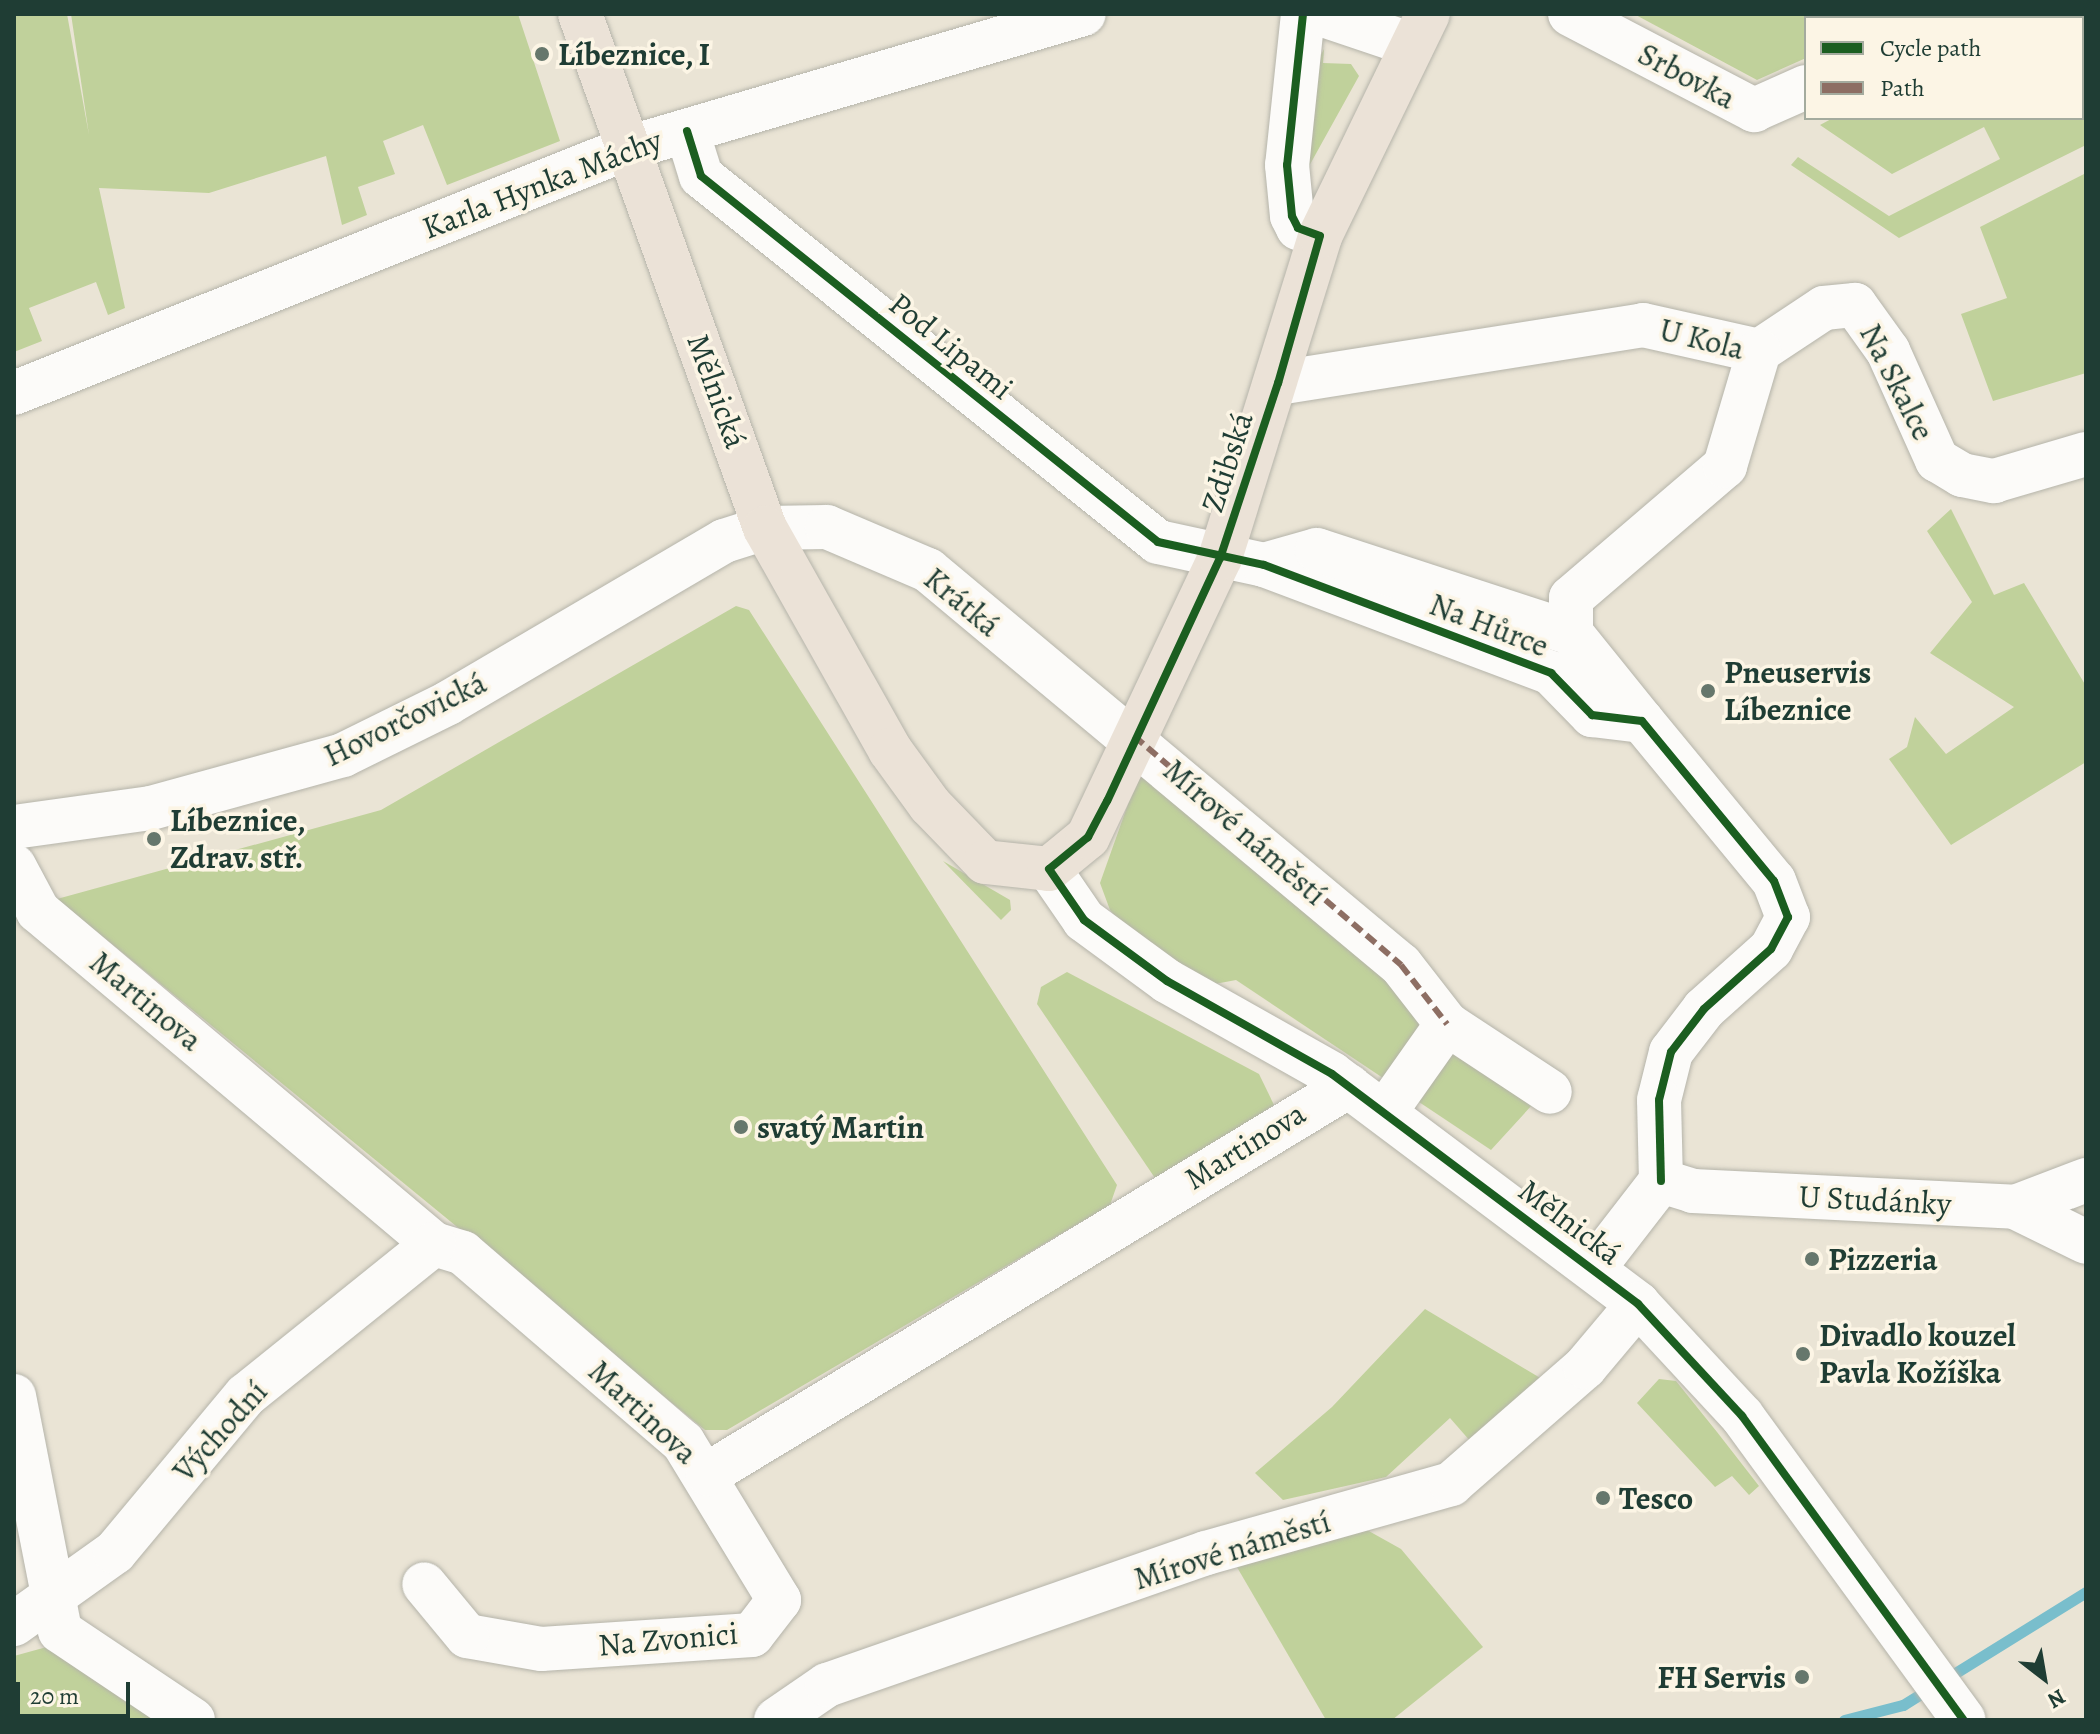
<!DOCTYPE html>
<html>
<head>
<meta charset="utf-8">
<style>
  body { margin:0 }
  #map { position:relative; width:2100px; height:1734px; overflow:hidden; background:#eae4d5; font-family:Alegreya,serif }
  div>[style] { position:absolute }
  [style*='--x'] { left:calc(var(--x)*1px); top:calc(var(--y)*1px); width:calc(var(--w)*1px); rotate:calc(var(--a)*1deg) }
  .green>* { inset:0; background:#c0d19b }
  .stream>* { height:11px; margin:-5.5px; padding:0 5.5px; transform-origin:5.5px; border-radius:5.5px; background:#79becc }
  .roads { filter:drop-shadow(0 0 2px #b5b4aa) drop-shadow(0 0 2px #b5b4aa) }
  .minor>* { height:44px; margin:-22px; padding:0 22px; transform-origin:22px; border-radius:22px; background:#fcfbf9 }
  .major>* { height:44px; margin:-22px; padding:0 22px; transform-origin:22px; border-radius:22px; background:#ebe2d7 }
  .quiet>* { height:6px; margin-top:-3px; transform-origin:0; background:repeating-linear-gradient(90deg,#8d6e63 0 12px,transparent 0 18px) }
  .cycleway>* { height:8px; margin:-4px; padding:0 4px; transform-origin:4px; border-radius:4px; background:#1b5e20 }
  .dots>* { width:22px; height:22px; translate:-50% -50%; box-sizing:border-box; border:4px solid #fcf5e5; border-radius:50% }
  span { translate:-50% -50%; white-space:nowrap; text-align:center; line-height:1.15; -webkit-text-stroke:7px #fcf5e5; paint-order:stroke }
  .poi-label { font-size:32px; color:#1f3d34; font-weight:700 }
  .left { translate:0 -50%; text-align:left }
  .right { translate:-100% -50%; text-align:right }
  .street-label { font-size:32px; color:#1f3d34 }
  .frame { position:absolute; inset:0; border:16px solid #1f3d34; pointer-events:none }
  .legend { position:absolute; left:1804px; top:16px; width:280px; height:104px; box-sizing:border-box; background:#fcf5e5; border:2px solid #a4ab9e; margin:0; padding:10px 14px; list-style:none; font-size:24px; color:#1f3d34 }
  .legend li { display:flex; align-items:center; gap:16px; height:40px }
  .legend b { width:40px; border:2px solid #a4ab9e }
  .north { position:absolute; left:2004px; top:1638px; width:80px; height:80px; -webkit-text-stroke:6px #fcf5e5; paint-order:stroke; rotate:149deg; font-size:22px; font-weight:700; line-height:32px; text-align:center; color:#1f3d34 }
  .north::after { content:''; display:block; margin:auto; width:28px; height:36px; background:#1f3d34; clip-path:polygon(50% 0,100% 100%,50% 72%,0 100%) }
  .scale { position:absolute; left:16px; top:1682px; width:114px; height:36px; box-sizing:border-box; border:4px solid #1f3d34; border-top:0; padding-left:10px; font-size:24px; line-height:28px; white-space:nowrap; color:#1f3d34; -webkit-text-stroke:6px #fcf5e5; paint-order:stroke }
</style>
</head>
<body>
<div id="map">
  <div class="green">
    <div style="clip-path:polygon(14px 14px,67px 14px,89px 135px,71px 14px,518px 14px,560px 141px,447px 185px,423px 125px,383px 141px,395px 174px,358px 187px,367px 215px,342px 225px,326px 156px,209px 193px,99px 188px,125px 308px,108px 315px,96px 282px,29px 308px,42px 341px,14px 352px)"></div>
    <div style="clip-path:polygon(1634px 14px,1904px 14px,1806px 18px,1806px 58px,1757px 80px)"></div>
    <div style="clip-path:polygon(1978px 14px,2086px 14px,2086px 145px,1899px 238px,1791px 165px,1798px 157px,1889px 216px,2000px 159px,1984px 127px,1892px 174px,1820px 125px,1833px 118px,2082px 118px,2082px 18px)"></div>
    <div style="clip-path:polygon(1324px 49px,1323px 63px,1351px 64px,1359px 76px,1308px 168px,1311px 74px)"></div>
    <div style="clip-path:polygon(2086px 173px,2086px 373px,1993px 401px,1961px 314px,2007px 298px,1980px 227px)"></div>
    <div style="clip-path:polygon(1951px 509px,1994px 595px,2024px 583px,2086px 686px,2086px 762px,1951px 845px,1889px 759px,1907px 747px,1915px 717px,1946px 754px,2014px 707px,1930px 653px,1972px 602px,1927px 531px)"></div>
    <div style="clip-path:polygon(736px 606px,749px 610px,1117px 1185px,1110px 1205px,727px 1430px,705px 1430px,57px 899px,381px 810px)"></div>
    <div style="clip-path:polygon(1138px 776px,1164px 784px,1543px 1093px,1491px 1150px,1236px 980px,1204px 986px,1145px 950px,1110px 910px,1100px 883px)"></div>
    <div style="clip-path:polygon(943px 861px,1010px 900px,1011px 910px,1001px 920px)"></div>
    <div style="clip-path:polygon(1067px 972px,1259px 1074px,1274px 1105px,1157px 1181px,1037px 1004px,1041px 987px)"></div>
    <div style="clip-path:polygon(1425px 1309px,1542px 1379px,1471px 1442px,1450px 1418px,1386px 1477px,1283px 1500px,1255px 1473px,1332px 1407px)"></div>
    <div style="clip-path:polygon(1659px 1379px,1676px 1381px,1717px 1432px,1759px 1486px,1749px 1495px,1732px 1476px,1715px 1487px,1637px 1403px)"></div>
    <div style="clip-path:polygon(1367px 1530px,1401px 1549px,1483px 1647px,1392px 1720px,1326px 1720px,1234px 1562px)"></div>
    <div style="clip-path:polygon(54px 1645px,165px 1720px,14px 1720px,14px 1656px)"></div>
  </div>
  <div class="stream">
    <div style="--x:1944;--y:1680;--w:167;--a:-31.8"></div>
    <div style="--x:1844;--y:1720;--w:61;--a:-14.3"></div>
    <div style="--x:1903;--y:1705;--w:31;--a:-32"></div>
  </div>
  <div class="roads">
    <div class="minor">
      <div style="--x:1303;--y:14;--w:152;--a:96"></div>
      <div style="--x:1287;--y:165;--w:51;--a:84.4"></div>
      <div style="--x:1292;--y:216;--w:13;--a:63"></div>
      <div style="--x:1298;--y:228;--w:23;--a:20"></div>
      <div style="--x:1320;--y:14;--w:97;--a:18.6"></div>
      <div style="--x:1570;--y:14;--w:208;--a:27.6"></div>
      <div style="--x:1754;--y:110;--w:57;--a:-23.9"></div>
      <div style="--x:1926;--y:18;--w:4;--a:-76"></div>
      <div style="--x:687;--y:131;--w:47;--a:72.7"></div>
      <div style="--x:701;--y:176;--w:585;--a:38.69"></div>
      <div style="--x:1158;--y:542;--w:108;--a:12.2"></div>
      <div style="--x:1264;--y:565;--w:307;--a:20.6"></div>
      <div style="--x:1551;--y:673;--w:59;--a:45.7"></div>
      <div style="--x:1592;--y:715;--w:50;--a:6.8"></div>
      <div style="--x:1642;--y:721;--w:207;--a:50.5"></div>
      <div style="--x:1774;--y:881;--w:39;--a:69"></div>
      <div style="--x:1788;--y:917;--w:36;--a:118"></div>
      <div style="--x:1771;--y:949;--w:90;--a:138.2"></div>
      <div style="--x:1704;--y:1009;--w:54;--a:127.5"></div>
      <div style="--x:1671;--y:1052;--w:49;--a:104"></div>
      <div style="--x:1659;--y:1100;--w:81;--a:88.6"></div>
      <div style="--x:1759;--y:351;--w:78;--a:-33.5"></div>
      <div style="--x:1824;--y:308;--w:31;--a:-6"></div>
      <div style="--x:1855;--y:305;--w:57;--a:54.3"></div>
      <div style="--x:1888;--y:351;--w:120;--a:65.8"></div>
      <div style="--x:1937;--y:460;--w:29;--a:31"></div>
      <div style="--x:1962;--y:475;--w:33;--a:11"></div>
      <div style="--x:1994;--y:481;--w:96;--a:-16.4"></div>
      <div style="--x:1278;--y:383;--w:370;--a:-9"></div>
      <div style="--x:1643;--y:325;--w:119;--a:12.6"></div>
      <div style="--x:14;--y:393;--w:661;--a:-21.75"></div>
      <div style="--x:628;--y:148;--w:475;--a:-16.4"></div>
      <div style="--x:1264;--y:565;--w:55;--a:-15.8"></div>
      <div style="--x:1317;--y:550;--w:267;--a:18.1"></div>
      <div style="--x:1642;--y:721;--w:113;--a:-128.9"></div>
      <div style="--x:1571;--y:633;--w:35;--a:-90"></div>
      <div style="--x:1571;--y:598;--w:203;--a:-40.6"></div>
      <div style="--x:1725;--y:466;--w:120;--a:-73.5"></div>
      <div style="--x:14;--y:827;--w:138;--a:-7.9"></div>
      <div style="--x:151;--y:808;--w:199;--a:-15.4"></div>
      <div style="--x:343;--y:755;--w:117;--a:-26.3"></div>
      <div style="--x:448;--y:703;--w:320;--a:-30.4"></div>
      <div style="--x:724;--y:541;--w:43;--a:-17.6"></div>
      <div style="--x:765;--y:528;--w:62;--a:-0.9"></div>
      <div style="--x:827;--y:527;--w:110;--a:23.1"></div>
      <div style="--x:928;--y:570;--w:616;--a:39.87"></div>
      <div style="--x:1401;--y:965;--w:75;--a:52.1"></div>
      <div style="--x:1447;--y:1024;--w:123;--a:33.4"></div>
      <div style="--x:14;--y:866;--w:51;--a:61.9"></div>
      <div style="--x:38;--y:911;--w:517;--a:40.06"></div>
      <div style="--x:434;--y:1244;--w:30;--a:17"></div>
      <div style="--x:463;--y:1253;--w:290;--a:40.7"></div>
      <div style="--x:683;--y:1442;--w:185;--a:58.7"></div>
      <div style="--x:779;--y:1600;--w:44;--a:127.6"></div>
      <div style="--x:752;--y:1635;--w:211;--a:176.2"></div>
      <div style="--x:541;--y:1649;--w:75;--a:-170"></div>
      <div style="--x:467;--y:1636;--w:67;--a:-129.6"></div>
      <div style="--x:1049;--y:869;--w:62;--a:55.5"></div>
      <div style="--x:1084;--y:920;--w:103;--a:36.3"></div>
      <div style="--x:1167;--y:981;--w:189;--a:29.4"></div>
      <div style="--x:1332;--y:1074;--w:383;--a:36.9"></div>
      <div style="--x:1638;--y:1304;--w:153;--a:47.1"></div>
      <div style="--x:1742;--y:1416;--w:376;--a:53.9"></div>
      <div style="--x:1385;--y:1112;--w:108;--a:-54.8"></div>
      <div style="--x:1661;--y:1181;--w:34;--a:17"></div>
      <div style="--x:1693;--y:1191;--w:322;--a:2.8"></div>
      <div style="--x:2015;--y:1207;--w:76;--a:-20.8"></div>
      <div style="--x:2015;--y:1207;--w:79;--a:26.2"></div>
      <div style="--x:1593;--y:1269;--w:111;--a:-52.3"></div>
      <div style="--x:14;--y:1396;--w:239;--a:78.9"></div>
      <div style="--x:60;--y:1631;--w:160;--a:33.8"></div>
      <div style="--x:708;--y:1474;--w:749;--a:-31.19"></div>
      <div style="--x:14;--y:1624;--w:124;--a:-35.5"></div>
      <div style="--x:115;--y:1552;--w:204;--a:-50.2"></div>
      <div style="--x:246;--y:1395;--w:241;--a:-38.8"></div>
      <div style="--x:776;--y:1720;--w:62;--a:-34.5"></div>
      <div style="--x:827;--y:1685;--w:401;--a:-19.2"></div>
      <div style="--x:1206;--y:1553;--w:255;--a:-15.7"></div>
      <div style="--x:1451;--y:1484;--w:178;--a:-41.1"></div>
      <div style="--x:1585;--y:1367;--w:82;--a:-49.9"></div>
    </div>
    <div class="major">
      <div style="--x:580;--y:14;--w:546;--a:70.21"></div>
      <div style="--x:765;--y:528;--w:255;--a:60.6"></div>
      <div style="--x:890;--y:750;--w:68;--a:54"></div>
      <div style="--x:930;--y:805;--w:79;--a:46"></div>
      <div style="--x:985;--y:862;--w:64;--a:6.2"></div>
      <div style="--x:1049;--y:869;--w:50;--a:-39.4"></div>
      <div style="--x:1088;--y:837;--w:309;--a:-64.7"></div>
      <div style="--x:1220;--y:558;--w:337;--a:-72.7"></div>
      <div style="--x:1320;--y:236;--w:247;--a:-64.1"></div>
    </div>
  </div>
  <div class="quiet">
    <div style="--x:1134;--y:736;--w:352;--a:40.6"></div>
    <div style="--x:1401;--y:965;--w:75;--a:52.1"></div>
  </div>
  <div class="cycleway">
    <div style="--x:1303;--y:14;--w:152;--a:96"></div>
    <div style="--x:1287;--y:165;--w:51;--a:84.4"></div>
    <div style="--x:1292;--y:216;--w:13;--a:63"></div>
    <div style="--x:1298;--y:228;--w:23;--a:20"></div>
    <div style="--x:1320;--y:236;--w:153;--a:105.9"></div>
    <div style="--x:1278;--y:383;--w:184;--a:108.3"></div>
    <div style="--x:1220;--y:558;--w:268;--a:114.9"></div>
    <div style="--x:1107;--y:801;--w:41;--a:117.8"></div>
    <div style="--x:1088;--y:837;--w:50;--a:140.6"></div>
    <div style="--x:1049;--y:869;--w:62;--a:55.5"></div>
    <div style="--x:1084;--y:920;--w:103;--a:36.3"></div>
    <div style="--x:1167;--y:981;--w:189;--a:29.4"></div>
    <div style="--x:1332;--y:1074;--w:383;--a:36.9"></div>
    <div style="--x:1638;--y:1304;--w:153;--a:47.1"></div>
    <div style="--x:1742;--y:1416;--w:376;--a:53.9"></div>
    <div style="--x:687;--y:131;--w:47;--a:72.7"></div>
    <div style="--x:701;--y:176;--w:585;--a:38.69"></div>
    <div style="--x:1158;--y:542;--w:108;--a:12.2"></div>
    <div style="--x:1264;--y:565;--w:307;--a:20.6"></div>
    <div style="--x:1551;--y:673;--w:59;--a:45.7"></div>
    <div style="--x:1592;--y:715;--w:50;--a:6.8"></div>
    <div style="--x:1642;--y:721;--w:207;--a:50.5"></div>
    <div style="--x:1774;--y:881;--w:39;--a:69"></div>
    <div style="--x:1788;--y:917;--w:36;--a:118"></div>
    <div style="--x:1771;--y:949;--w:90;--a:138.2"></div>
    <div style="--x:1704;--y:1009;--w:54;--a:127.5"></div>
    <div style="--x:1671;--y:1052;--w:49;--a:104"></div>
    <div style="--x:1659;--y:1100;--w:81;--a:88.6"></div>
  </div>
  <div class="dots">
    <div style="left:542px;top:54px;background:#66776c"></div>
    <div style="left:1708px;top:691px;background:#66776c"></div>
    <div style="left:154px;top:839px;background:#66776c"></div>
    <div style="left:741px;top:1127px;background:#66776c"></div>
    <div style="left:1812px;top:1259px;background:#66776c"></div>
    <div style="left:1803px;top:1354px;background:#66776c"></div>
    <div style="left:1603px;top:1498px;background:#66776c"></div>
    <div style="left:1802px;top:1677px;background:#66776c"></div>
  </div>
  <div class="poi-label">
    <span class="left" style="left:558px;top:54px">Líbeznice, I</span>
    <span class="left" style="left:1724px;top:691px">Pneuservis<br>Líbeznice</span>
    <span class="left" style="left:170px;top:839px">Líbeznice,<br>Zdrav. stř.</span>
    <span class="left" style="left:757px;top:1127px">svatý Martin</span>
    <span class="left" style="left:1828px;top:1259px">Pizzeria</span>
    <span class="left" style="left:1819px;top:1354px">Divadlo kouzel<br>Pavla Kožíška</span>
    <span class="left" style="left:1619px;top:1498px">Tesco</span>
    <span class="right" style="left:1786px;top:1677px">FH Servis</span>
  </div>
  <div class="street-label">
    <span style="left:1687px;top:76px;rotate:28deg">Srbovka</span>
    <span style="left:542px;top:184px;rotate:-21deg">Karla Hynka Máchy</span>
    <span style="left:1702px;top:339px;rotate:14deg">U Kola</span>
    <span style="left:951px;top:346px;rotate:39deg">Pod Lipami</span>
    <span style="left:1897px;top:382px;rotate:63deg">Na Skalce</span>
    <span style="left:717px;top:391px;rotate:70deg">Mělnická</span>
    <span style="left:1227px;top:462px;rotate:-72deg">Zdibská</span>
    <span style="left:962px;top:602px;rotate:40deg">Krátká</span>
    <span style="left:1489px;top:625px;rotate:21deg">Na Hůrce</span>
    <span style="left:405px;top:719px;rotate:-26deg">Hovorčovická</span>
    <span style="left:1245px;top:832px;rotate:41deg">Mírové náměstí</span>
    <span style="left:146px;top:1001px;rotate:40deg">Martinova</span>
    <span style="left:1245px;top:1146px;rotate:-32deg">Martinova</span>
    <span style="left:1875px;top:1200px;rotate:3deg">U Studánky</span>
    <span style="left:1570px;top:1222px;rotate:37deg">Mělnická</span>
    <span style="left:643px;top:1412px;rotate:43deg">Martinova</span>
    <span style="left:220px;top:1431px;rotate:-48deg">Východní</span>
    <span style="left:1232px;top:1550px;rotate:-17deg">Mírové náměstí</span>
    <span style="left:668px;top:1639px;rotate:-5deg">Na Zvonici</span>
  </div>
  <div class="frame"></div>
  <ul class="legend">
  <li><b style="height:10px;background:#1b5e20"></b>Cycle path</li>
  <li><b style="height:10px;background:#8d6e63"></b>Path</li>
  </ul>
  <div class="north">N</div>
  <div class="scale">20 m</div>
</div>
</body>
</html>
